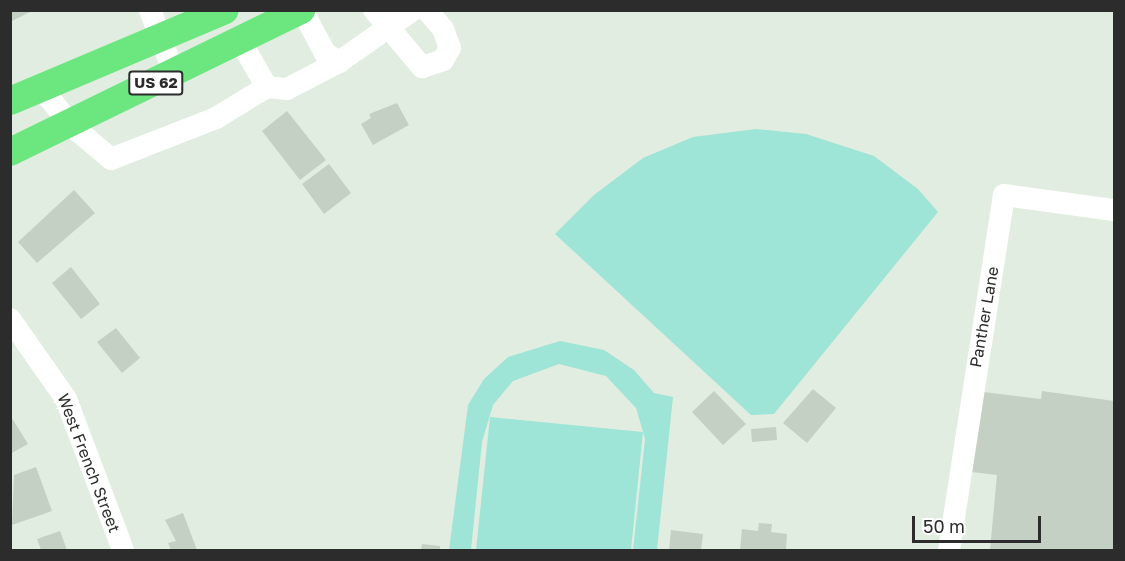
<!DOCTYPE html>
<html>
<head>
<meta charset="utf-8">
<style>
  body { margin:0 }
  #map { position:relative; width:1125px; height:561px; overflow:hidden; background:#e1ede0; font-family:"Golos Text",sans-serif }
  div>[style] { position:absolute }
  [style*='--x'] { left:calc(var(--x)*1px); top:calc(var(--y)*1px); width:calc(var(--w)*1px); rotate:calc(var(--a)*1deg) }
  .pitch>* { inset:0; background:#9ee5d7 }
  .building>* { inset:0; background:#c5d0c5 }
  .minor>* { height:22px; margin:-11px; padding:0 11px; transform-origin:11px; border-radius:11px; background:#fff }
  .major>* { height:28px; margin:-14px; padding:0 14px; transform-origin:14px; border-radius:14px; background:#6ce67e }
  span { translate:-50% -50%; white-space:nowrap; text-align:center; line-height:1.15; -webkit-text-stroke:5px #fff; paint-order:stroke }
  .shield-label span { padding:2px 4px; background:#fff; border:2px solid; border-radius:4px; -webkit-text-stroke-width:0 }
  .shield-label { font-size:15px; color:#2c2c2c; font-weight:700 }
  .street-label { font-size:16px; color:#2c2c2c }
  .frame { position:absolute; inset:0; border:12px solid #2c2c2c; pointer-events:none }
  .scale { position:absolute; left:912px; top:516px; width:129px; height:27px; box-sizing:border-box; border:3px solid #2c2c2c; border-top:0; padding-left:8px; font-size:18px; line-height:21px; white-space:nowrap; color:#2c2c2c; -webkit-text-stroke:4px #fff; paint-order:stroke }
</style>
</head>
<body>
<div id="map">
  <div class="pitch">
    <div style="clip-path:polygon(756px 129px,806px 134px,874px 156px,918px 189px,938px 212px,774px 414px,751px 415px,555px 234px,594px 195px,643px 158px,693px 137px)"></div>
    <div style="clip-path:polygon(560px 341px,604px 350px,634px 370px,654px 393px,673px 397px,657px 550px,633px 550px,645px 439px,636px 408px,606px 376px,559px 364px,513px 381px,493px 405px,482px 442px,471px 550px,449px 550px,468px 405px,484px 379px,508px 357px)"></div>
    <div style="clip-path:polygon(490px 417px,643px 432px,631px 550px,476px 550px)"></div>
  </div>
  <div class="building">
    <div style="clip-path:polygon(10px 10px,34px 10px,10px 22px)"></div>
    <div style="clip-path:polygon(397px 103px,409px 125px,373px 145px,361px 124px,371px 118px,369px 114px)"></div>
    <div style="clip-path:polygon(287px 111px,326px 160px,300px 180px,262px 131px)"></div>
    <div style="clip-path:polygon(329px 164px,351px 193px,324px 214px,302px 184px)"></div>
    <div style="clip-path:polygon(74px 190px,95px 213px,37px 263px,18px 242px)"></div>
    <div style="clip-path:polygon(71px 267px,100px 304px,81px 319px,52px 283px)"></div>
    <div style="clip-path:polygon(116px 328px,140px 358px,122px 373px,97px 342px)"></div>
    <div style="clip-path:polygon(813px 389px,836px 408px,807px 443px,783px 423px)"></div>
    <div style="clip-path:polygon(714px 391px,746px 424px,723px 445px,692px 412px)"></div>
    <div style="clip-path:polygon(1042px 391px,1114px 401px,1114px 550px,990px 550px,997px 475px,972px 472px,983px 392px,1041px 399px)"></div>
    <div style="clip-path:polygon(10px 415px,28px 444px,10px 454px)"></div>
    <div style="clip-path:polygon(776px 427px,777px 440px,752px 442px,751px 429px)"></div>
    <div style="clip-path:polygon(36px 467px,52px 511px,12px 525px,14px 475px)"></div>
    <div style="clip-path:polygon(183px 513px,197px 550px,171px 550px,168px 543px,176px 541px,165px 520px)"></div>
    <div style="clip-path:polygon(759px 523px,772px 524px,771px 532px,787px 534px,786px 550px,740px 550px,742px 529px,758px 531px)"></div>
    <div style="clip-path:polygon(671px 530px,703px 534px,701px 550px,669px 550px)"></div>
    <div style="clip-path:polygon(60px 531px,67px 550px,41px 550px,37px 539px)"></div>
    <div style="clip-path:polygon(422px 544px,440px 546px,440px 550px,421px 550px)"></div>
  </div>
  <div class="minor">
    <div style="--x:150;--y:10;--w:67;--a:69.1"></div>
    <div style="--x:302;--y:10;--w:49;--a:61.9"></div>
    <div style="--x:325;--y:53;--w:17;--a:33"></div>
    <div style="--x:339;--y:62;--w:90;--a:-35.1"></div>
    <div style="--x:374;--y:10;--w:75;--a:49.9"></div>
    <div style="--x:422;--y:67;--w:22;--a:-18"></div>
    <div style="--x:443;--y:60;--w:14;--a:-60"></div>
    <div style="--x:450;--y:48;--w:20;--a:-110"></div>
    <div style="--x:443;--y:29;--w:25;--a:-130"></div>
    <div style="--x:240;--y:41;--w:53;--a:59.6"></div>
    <div style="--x:267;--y:87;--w:20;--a:6"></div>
    <div style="--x:287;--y:89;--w:59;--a:-27.4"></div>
    <div style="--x:41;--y:88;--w:49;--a:50.8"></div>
    <div style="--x:72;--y:126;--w:51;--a:40.2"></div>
    <div style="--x:111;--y:159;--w:113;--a:-21.3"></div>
    <div style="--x:216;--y:118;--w:60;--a:-31.3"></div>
    <div style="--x:10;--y:319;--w:98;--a:55"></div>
    <div style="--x:66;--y:399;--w:161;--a:69.3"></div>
    <div style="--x:949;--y:550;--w:359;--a:-81.2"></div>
    <div style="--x:1004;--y:195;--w:111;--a:7.8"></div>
  </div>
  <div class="major">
    <div style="--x:10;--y:101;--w:233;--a:-22.9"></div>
    <div style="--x:10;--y:152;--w:324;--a:-26"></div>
  </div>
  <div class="shield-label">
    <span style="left:156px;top:83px">US 62</span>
  </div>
  <div class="street-label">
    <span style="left:984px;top:317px;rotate:-80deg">Panther Lane</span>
    <span style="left:89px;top:463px;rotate:69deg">West French Street</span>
  </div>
  <div class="frame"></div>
  <div class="scale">50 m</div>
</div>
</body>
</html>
